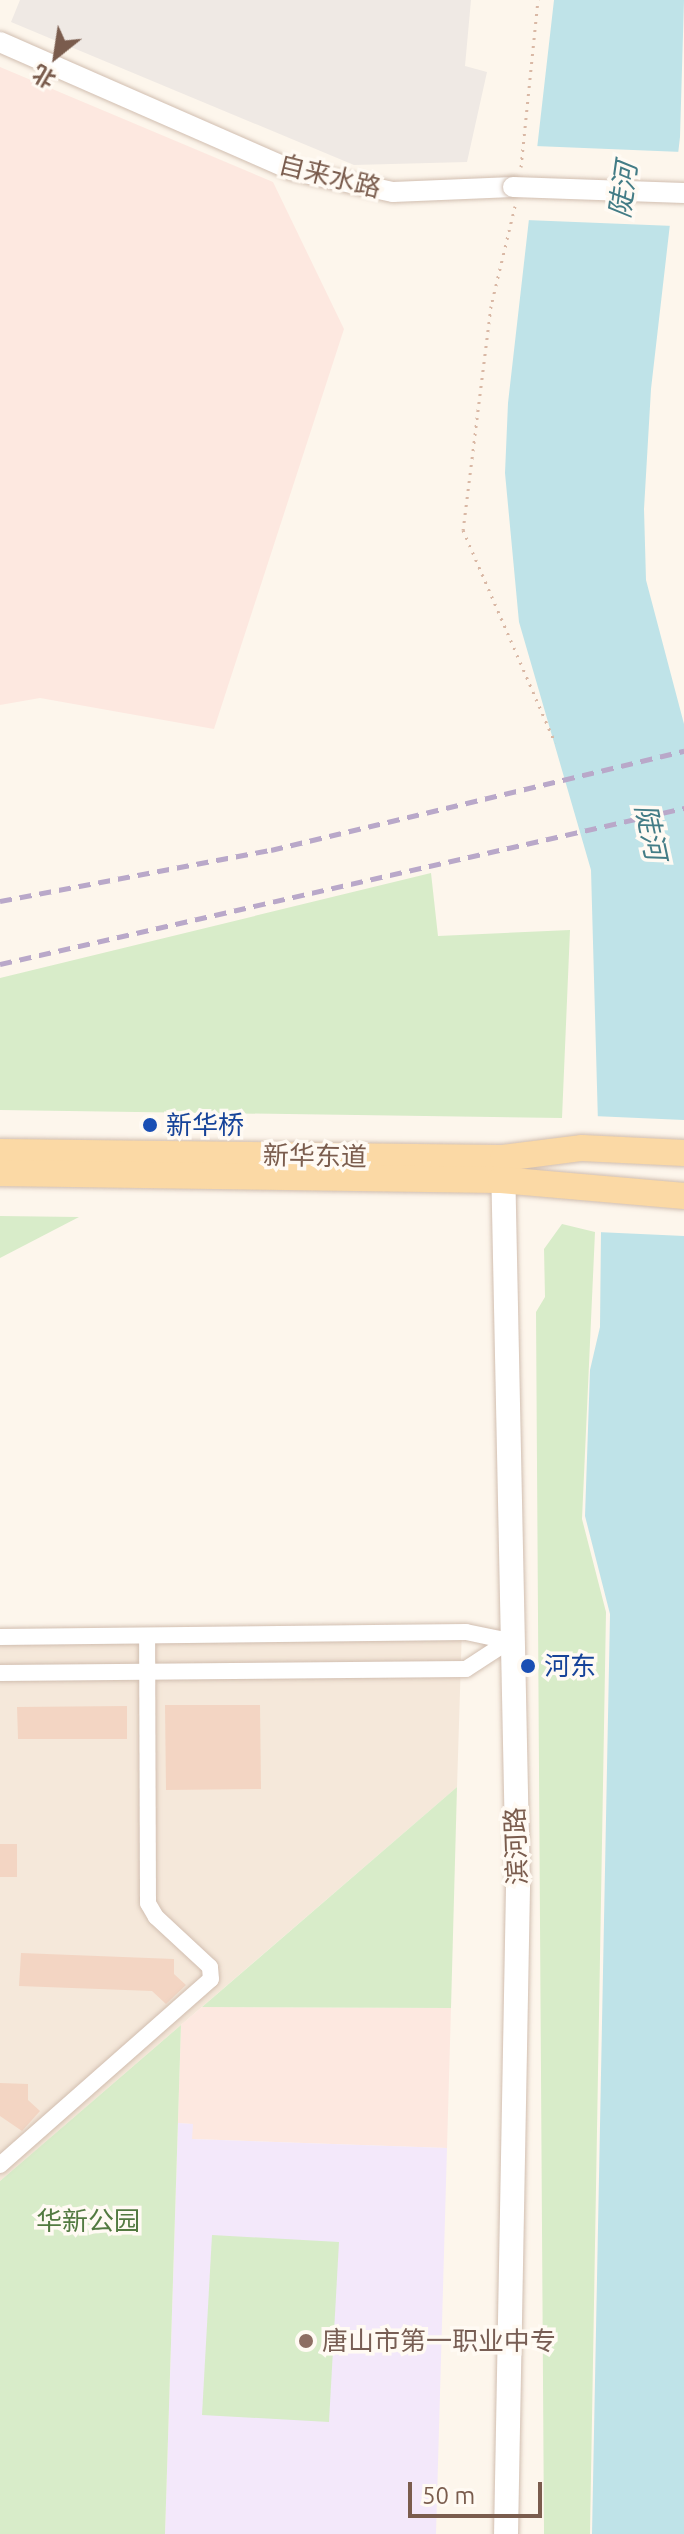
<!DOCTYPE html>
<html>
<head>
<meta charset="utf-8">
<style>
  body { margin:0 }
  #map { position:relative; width:684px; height:2534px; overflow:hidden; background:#fdf6ec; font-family:Ubuntu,"Noto Sans SC",sans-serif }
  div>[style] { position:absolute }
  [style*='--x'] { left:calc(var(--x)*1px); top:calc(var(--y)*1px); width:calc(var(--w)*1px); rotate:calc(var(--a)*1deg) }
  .residential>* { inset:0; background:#f5e8da }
  .commercial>* { inset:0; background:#fde8e0 }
  .industrial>* { inset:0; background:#efe9e4 }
  .education>* { inset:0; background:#f3e8fa }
  .green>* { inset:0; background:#d8ecc9 }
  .water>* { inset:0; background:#bfe3e8 }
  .pier>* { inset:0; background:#fdf6ec }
  .building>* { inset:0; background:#f3d5c3 }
  .path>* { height:3px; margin-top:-1.5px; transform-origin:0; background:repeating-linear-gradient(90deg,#d9b8a5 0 2px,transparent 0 8px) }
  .roads { filter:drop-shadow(0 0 2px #d1beb0) drop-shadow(0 0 2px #d1beb0) }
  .minor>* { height:16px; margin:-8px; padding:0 8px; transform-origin:8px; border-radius:8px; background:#fff }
  .tertiary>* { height:20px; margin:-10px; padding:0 10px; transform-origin:10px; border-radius:10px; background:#fff }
  .secondary>* { height:24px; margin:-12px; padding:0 12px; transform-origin:12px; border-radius:12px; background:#fff }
  .primary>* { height:26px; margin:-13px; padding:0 13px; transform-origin:13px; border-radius:13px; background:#fbd9a5 }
  .rail>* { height:5px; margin-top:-2.5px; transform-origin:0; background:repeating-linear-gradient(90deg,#b9a8c9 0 12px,transparent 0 20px) }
  .bridges { filter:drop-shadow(0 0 2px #d1beb0) drop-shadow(0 0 2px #d1beb0) }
  .tertiary-bridge>* { height:20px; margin:-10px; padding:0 10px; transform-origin:10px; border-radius:10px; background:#fff }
  .dots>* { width:22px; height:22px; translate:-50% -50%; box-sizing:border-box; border:4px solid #fffaf3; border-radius:50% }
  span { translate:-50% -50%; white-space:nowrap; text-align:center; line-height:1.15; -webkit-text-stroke:7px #fffaf3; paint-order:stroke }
  .street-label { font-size:26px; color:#7a5c4d }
  .transit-label { font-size:26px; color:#164399 }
  .left { translate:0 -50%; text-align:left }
  .park-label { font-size:26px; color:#537a41 }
  .education-label { font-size:26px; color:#785e54 }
  .water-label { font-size:28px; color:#437c86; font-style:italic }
  .north { position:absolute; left:16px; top:16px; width:80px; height:80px; -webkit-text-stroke:6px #fffaf3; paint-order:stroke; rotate:210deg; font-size:22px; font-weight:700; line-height:32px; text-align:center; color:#7a5c4d }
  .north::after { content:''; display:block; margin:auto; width:28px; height:36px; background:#7a5c4d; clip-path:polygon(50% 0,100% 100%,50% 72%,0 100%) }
  .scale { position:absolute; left:408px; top:2482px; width:134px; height:36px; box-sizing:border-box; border:4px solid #7a5c4d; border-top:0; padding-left:10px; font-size:24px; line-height:28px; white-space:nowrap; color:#7a5c4d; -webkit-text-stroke:6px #fffaf3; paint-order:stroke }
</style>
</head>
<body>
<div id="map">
  <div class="residential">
    <div style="clip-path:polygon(462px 1627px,457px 1787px,0 2181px,0 1629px)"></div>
  </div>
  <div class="commercial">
    <div style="clip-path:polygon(0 67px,273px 182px,344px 329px,214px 729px,40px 698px,0 705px)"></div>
    <div style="clip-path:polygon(202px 2007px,451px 2008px,447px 2148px,192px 2139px,192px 2124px,178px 2123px,181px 2025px)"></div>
  </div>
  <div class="industrial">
    <div style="clip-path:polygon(20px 0,471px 0,465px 66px,487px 72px,467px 162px,354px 165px,11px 22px)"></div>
  </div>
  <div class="education">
    <div style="clip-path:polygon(178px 2123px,193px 2124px,192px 2139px,447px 2148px,436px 2534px,165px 2534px)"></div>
  </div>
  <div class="green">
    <div style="clip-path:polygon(431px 873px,438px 936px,570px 930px,562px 1118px,0 1110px,0 978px)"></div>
    <div style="clip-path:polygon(0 1216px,79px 1217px,0 1258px)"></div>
    <div style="clip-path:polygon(562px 1224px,595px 1232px,582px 1519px,606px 1612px,590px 2534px,544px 2534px,536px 1312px,545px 1297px,544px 1249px)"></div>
    <div style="clip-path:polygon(457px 1787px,451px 2008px,202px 2007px)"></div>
    <div style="clip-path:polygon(181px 2025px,165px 2534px,0 2534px,0 2181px)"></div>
    <div style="clip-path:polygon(212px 2235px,339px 2242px,329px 2422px,202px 2415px)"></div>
  </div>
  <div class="water">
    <div style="clip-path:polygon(554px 0,684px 0,680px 137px,651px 389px,644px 509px,646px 580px,684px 724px,684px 2534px,592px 2534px,610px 1614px,585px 1516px,590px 1370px,600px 1327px,601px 1232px,591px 870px,519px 622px,505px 473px,508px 403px)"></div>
  </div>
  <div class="pier">
    <div style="clip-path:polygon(535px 146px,682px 152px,674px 226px,526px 220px)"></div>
    <div style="clip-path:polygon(593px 1116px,684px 1120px,684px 1236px,597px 1232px)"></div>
  </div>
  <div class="building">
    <div style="clip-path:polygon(165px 1705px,260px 1705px,261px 1789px,166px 1790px)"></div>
    <div style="clip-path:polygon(127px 1706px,127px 1739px,18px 1739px,17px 1707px)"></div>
    <div style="clip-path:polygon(0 1844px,17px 1844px,17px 1877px,0 1877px)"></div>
    <div style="clip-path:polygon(21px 1953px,174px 1959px,174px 1974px,186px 1985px,166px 2004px,152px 1991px,19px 1986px)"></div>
    <div style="clip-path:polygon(0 2083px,28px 2084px,28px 2100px,40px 2111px,22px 2131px,0 2116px)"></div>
  </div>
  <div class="path">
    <div style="--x:521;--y:167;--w:168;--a:-84.2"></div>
    <div style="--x:515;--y:206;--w:103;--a:103.5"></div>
    <div style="--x:491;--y:306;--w:226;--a:97.1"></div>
    <div style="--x:463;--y:530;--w:232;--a:66.6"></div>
  </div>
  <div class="roads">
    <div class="minor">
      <div style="--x:0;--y:1637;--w:466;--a:-0.6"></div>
      <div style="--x:466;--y:1632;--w:44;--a:11.8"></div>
      <div style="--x:0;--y:1673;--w:466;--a:-0.5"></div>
      <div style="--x:466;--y:1669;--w:51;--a:-33.1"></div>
      <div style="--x:0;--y:2165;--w:281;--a:-41.4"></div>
      <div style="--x:211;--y:1979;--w:12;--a:-95"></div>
      <div style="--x:210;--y:1967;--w:74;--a:-137.2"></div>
      <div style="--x:156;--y:1917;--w:16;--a:-120"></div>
      <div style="--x:148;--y:1903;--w:267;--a:-90.2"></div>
    </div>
    <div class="tertiary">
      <div style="--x:0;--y:42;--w:318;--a:23.7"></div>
      <div style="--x:291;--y:170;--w:104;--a:12.2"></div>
      <div style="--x:393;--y:192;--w:120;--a:-2.4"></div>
    </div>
    <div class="secondary">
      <div style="--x:503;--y:1161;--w:726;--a:88.82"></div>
      <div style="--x:518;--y:1887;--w:647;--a:91.06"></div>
    </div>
    <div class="primary">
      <div style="--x:0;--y:1152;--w:503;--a:0.68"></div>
      <div style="--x:503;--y:1158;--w:80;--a:-7.2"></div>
      <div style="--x:582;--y:1148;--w:102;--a:2.8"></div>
      <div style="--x:0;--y:1173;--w:501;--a:0.8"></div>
      <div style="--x:501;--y:1180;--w:184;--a:5"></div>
    </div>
  </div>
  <div class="rail">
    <div style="--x:0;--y:901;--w:276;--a:-10.7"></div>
    <div style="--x:271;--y:850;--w:425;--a:-13.5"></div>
    <div style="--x:0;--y:964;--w:702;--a:-12.85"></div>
  </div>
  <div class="bridges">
    <div class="tertiary-bridge">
      <div style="--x:513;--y:187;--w:171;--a:2"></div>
    </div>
  </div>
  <div class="dots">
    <div style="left:150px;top:1125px;background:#1a4fb4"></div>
    <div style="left:528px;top:1666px;background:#1a4fb4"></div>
    <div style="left:306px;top:2341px;background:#8d6e63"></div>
  </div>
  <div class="street-label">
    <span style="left:330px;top:176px;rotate:14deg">自来水路</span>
    <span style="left:315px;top:1156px;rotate:1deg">新华东道</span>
    <span style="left:516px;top:1846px;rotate:-92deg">滨河路</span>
  </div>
  <div class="transit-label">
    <span class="left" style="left:166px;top:1125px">新华桥</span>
    <span class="left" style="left:544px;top:1666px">河东</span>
  </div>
  <div class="park-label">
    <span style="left:88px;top:2221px">华新公园</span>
  </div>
  <div class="education-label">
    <span class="left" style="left:322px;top:2341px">唐山市第一职业中专</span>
  </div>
  <div class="water-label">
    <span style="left:623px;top:190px;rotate:-82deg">陡河</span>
    <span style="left:651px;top:832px;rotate:78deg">陡河</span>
  </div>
  <div class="north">北</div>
  <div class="scale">50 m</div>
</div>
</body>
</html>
